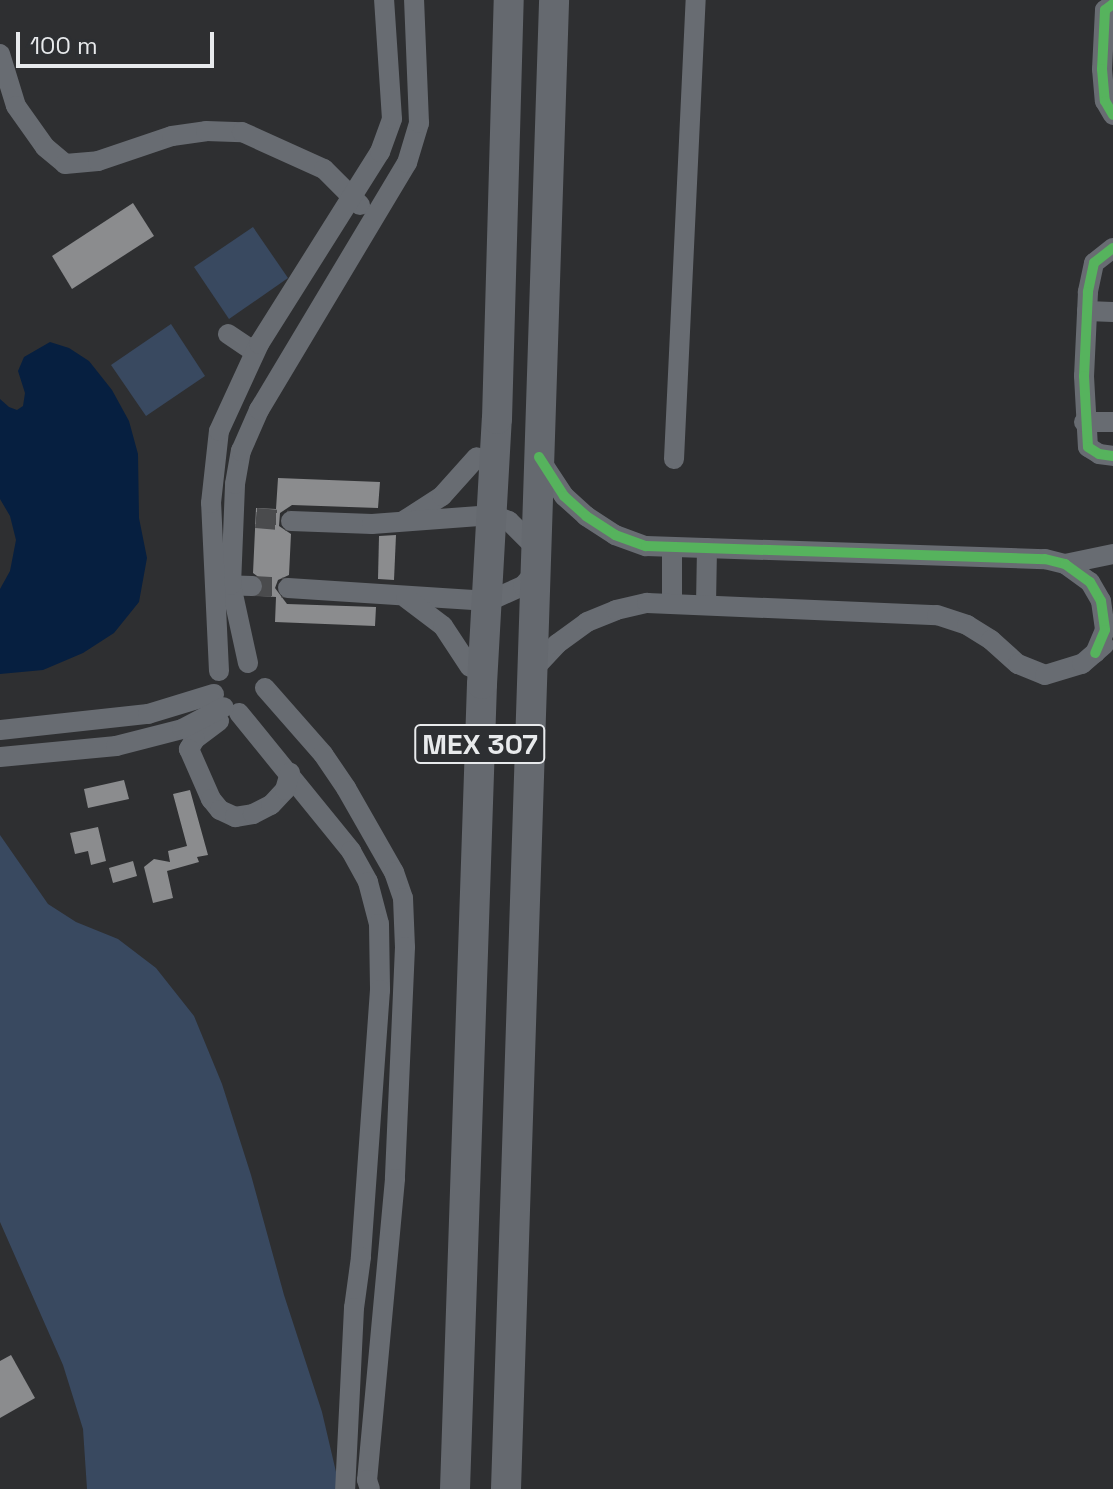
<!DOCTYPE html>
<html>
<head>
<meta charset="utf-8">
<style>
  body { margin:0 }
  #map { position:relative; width:1113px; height:1489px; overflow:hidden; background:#2e2f31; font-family:"Space Grotesk",sans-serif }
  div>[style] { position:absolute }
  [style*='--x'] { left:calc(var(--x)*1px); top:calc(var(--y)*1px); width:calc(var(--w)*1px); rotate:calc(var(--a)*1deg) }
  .green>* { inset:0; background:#394960 }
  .water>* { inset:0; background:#061f40 }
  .building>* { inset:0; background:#8b8c8e }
  .minor-tunnel>* { height:20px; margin-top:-10px; transform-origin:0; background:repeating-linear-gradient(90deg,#4a4b4d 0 20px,transparent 0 30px) }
  .minor>* { height:20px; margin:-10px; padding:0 10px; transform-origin:10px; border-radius:10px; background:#686c72 }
  .highway>* { height:30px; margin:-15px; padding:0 15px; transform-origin:15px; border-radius:15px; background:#65696f }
  .cycleway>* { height:10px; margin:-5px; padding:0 5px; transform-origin:5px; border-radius:5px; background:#56b35d }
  span { translate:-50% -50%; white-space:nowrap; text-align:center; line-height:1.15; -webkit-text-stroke:8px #2d2f32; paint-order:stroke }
  .shield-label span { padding:2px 6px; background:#2d2f32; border:2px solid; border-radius:6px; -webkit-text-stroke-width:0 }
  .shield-label { font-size:28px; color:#e8eaec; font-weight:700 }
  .scale { position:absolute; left:16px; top:32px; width:198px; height:36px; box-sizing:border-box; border:4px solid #e8eaec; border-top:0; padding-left:10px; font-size:24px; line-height:28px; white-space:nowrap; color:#e8eaec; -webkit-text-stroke:6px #2d2f32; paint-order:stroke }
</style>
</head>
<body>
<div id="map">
  <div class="green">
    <div style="clip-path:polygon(253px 227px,288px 278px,229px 319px,194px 267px)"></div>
    <div style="clip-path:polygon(171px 324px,205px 376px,146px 416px,111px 365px)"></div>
    <div style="clip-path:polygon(0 835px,48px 904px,76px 922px,118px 939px,156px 968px,194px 1016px,222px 1084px,251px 1175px,284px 1295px,322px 1412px,340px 1489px,87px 1489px,83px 1429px,63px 1365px,0 1222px)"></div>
  </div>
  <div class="water">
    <div style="clip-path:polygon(50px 342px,69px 348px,89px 361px,112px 390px,129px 421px,138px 454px,139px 518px,147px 558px,139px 602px,114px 633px,83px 653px,43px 670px,0 674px,0 589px,10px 571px,16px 540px,10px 516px,0 499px,0 399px,9px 407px,17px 410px,23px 406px,25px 393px,18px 371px,24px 357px)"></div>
  </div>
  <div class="building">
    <div style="clip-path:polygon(133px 203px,154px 236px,72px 289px,52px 256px)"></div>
    <div style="clip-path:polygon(278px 478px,380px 482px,378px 508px,292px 505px,280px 513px,279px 526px,291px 534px,289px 575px,278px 580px,275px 588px,287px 604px,376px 607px,375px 626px,275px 622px,276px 597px,260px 596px,264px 581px,253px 573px,256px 508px,276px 509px)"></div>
    <div style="clip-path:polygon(396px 535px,394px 580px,378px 579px,379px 536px)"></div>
    <div style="clip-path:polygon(124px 780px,129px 799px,88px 808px,84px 789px)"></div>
    <div style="clip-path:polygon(190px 790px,208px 855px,197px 857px,199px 862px,167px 871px,173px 898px,153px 903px,144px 867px,154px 859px,170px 862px,168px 851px,187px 846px,173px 794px)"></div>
    <div style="clip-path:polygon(98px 827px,106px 861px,91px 865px,88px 851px,75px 854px,70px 833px)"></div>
    <div style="clip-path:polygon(133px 861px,137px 876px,113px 883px,109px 868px)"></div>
    <div style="clip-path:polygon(11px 1355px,35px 1398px,0 1418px,0 1361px)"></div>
  </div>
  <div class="minor-tunnel">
    <div style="--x:256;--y:518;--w:35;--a:5"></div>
    <div style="--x:252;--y:586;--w:36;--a:3"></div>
  </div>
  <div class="minor">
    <div style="--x:1113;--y:4;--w:10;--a:143"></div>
    <div style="--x:1105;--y:10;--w:59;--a:92.9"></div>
    <div style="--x:1102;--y:69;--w:32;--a:85"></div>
    <div style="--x:1105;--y:101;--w:16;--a:60"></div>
    <div style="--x:0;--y:54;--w:54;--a:72.9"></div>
    <div style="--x:16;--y:106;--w:50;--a:54.7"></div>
    <div style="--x:45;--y:147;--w:26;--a:40"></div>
    <div style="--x:65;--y:164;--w:33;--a:-5"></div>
    <div style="--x:98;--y:161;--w:78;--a:-18.7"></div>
    <div style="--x:172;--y:136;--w:34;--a:-8"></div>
    <div style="--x:206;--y:131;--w:36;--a:2"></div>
    <div style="--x:242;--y:132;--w:90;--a:24.3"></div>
    <div style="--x:324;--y:169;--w:51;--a:45"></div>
    <div style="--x:1113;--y:248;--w:24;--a:142"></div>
    <div style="--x:1094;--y:263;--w:30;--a:102"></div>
    <div style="--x:1088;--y:292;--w:84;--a:92.7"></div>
    <div style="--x:1084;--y:376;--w:71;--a:86.8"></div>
    <div style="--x:1088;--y:447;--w:13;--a:32"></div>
    <div style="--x:1099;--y:454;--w:14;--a:8"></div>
    <div style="--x:1087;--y:311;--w:26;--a:2"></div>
    <div style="--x:228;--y:334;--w:32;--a:34"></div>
    <div style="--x:1084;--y:422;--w:29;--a:0"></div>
    <div style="--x:674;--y:459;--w:460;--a:-87.3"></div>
    <div style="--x:541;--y:461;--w:42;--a:56.7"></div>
    <div style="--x:564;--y:496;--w:30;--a:42"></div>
    <div style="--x:586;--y:516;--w:35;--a:33"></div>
    <div style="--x:615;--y:535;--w:33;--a:20"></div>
    <div style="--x:646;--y:546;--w:399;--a:1.9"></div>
    <div style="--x:1045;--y:559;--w:21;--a:14"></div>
    <div style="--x:1065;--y:564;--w:31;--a:36"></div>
    <div style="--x:1090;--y:582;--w:22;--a:60"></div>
    <div style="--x:1101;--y:601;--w:29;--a:82"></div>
    <div style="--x:1105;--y:630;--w:25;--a:113"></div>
    <div style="--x:405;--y:520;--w:44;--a:-33"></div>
    <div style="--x:442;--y:496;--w:52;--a:-48.1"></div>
    <div style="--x:291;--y:521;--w:81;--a:2.1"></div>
    <div style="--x:372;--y:524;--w:121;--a:-4.3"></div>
    <div style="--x:493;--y:515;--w:17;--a:21"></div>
    <div style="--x:509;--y:521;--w:38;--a:45"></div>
    <div style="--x:672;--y:549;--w:55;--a:90"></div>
    <div style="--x:1065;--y:564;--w:49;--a:-11.8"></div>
    <div style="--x:220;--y:585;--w:32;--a:2"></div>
    <div style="--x:288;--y:588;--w:201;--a:3.7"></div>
    <div style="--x:489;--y:601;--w:37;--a:-24"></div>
    <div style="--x:523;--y:586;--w:18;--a:-49"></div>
    <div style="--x:406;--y:598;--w:46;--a:37.1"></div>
    <div style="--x:443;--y:626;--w:49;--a:56.6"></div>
    <div style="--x:706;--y:605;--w:57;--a:-89"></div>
    <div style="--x:248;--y:663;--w:80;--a:-102.3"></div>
    <div style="--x:231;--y:585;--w:101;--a:-87.7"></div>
    <div style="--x:235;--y:484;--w:34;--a:-80"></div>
    <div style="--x:241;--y:451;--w:45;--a:-66.3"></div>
    <div style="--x:259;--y:410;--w:288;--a:-59.1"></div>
    <div style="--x:407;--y:163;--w:42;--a:-73.3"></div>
    <div style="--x:419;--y:123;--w:123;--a:-92.3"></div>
    <div style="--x:219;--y:671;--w:168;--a:-92.7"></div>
    <div style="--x:211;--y:503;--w:72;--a:-83.7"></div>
    <div style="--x:219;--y:431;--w:96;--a:-65.3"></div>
    <div style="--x:259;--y:344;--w:227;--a:-57.8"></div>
    <div style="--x:380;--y:152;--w:35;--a:-70"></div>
    <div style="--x:392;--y:119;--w:119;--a:-93.8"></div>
    <div style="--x:532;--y:671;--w:37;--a:-47"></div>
    <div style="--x:557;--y:644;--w:37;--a:-36"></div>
    <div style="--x:587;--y:622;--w:31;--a:-22"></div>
    <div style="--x:616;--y:610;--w:32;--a:-13"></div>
    <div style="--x:647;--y:603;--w:290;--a:2.4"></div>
    <div style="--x:937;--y:615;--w:32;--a:18"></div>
    <div style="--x:967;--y:625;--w:28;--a:32"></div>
    <div style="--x:991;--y:640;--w:36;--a:42"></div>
    <div style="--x:1018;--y:664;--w:29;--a:22"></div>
    <div style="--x:1045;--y:675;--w:39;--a:-17"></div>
    <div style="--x:1082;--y:664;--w:29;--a:-41"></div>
    <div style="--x:265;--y:688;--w:88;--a:48.7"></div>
    <div style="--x:323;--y:754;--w:41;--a:55.9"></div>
    <div style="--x:346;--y:788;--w:97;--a:60.3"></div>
    <div style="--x:394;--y:872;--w:28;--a:71"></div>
    <div style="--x:403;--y:898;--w:49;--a:87.7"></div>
    <div style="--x:405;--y:947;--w:232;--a:92.5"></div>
    <div style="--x:395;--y:1179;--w:302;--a:95.3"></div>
    <div style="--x:367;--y:1480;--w:9;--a:72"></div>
    <div style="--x:239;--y:713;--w:178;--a:50.9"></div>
    <div style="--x:351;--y:851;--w:35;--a:61"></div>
    <div style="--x:368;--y:882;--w:43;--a:75.3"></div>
    <div style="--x:379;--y:924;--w:66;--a:89.1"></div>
    <div style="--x:380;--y:990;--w:268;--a:94.1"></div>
    <div style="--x:361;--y:1257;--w:51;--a:97.8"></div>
    <div style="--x:354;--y:1308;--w:181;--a:92.8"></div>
    <div style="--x:219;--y:721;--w:30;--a:143"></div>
    <div style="--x:195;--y:739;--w:12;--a:121"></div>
    <div style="--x:189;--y:749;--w:55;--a:66.3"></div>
    <div style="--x:211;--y:799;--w:14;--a:51"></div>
    <div style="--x:220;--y:810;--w:17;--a:25"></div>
    <div style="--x:235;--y:817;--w:18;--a:-9"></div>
    <div style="--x:253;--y:814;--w:20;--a:-27"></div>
    <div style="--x:271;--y:805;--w:21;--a:-47"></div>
    <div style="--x:285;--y:790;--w:18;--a:-74"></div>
    <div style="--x:0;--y:730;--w:149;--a:-6.2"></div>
    <div style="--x:148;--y:714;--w:69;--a:-16.9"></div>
    <div style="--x:0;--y:757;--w:117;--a:-5.4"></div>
    <div style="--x:116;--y:746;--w:68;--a:-14.4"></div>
    <div style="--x:182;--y:729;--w:47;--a:-27.6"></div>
  </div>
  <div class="highway">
    <div style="--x:455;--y:1489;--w:805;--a:-88.08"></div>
    <div style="--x:482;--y:684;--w:265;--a:-86.8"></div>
    <div style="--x:497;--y:419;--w:419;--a:-88.4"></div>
    <div style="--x:506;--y:1489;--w:1490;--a:-88.15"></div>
  </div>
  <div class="cycleway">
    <div style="--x:1113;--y:4;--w:10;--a:143"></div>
    <div style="--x:1105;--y:10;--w:59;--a:92.9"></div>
    <div style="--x:1102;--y:69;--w:32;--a:85"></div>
    <div style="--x:1105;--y:101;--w:16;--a:60"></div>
    <div style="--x:1113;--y:248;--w:24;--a:142"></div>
    <div style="--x:1094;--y:263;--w:30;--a:102"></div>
    <div style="--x:1088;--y:292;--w:84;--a:92.7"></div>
    <div style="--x:1084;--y:376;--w:71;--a:86.8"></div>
    <div style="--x:1088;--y:447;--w:13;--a:32"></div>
    <div style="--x:1099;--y:454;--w:14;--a:8"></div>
    <div style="--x:539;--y:457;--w:46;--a:57.3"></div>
    <div style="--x:564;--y:496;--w:30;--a:42"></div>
    <div style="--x:586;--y:516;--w:35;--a:33"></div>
    <div style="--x:615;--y:535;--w:33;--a:20"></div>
    <div style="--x:646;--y:546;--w:399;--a:1.9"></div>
    <div style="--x:1045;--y:559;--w:21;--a:14"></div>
    <div style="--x:1065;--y:564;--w:31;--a:36"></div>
    <div style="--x:1090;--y:582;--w:22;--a:60"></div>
    <div style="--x:1101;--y:601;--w:29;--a:82"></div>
    <div style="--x:1105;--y:630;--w:25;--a:113"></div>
  </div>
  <div class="shield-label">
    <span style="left:480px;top:744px">MEX 307</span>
  </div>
  <div class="scale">100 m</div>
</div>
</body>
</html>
